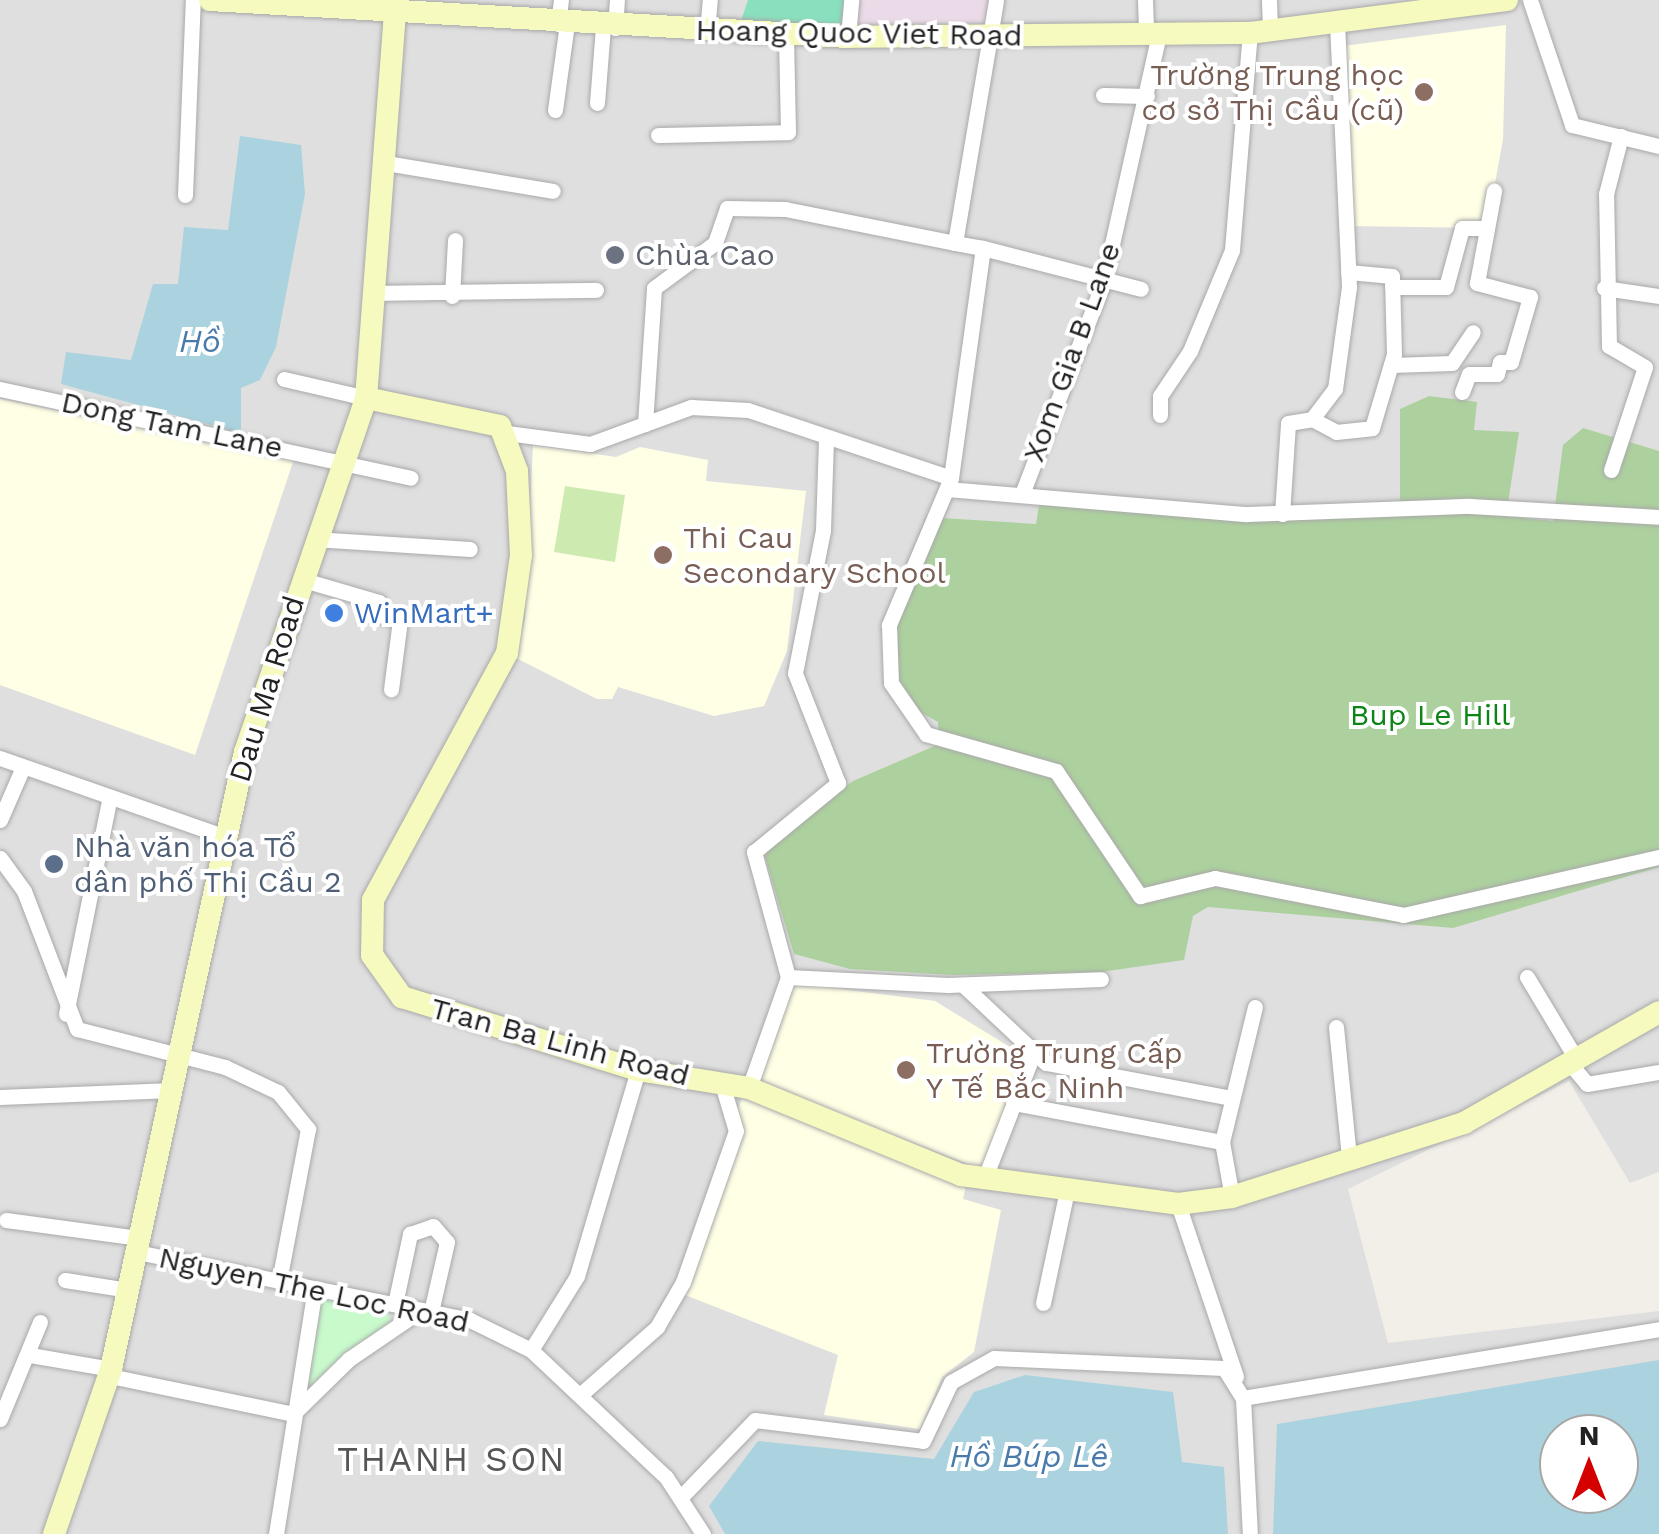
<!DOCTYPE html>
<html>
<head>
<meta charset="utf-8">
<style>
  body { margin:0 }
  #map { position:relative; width:1659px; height:1534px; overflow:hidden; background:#f2efe9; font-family:"Work Sans",sans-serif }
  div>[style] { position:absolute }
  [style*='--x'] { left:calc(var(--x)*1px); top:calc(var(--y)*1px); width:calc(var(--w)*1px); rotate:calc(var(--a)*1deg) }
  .residential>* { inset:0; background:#e0dfdf }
  .industrial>* { inset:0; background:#ebdbe8 }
  .education>* { inset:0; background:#ffffe5 }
  .grass>* { inset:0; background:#cdebb0 }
  .forest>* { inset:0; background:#add19e }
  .park>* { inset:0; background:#c8facc }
  .pitch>* { inset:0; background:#88e0be }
  .water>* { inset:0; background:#aad3df }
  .roads { filter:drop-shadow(0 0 2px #a9a9a9) drop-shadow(0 0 2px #a9a9a9) }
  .street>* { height:15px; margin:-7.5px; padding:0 7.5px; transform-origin:7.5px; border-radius:7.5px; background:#fff }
  .secondary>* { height:22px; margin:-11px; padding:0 11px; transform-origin:11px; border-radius:11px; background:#f7fabf }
  .dots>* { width:28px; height:28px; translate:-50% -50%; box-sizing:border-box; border:5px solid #fff; border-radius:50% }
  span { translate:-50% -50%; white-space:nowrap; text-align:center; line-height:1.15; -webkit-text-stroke:8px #fff; paint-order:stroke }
  .street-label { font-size:30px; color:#222 }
  .education-label { font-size:30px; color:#785e54 }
  .right { translate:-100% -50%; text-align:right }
  .left { translate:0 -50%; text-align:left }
  .worship-label { font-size:30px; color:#5b616d }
  .shop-label { font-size:30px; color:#366cbe }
  .park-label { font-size:30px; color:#0c8416 }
  .service-label { font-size:30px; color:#4e5e75 }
  .water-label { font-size:32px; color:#4a7aab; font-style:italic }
  .quarter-label { font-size:35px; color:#555; letter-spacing:2.5px }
  .north { position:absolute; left:1539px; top:1414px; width:100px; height:100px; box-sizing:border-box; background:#fff; border:2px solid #a7a7a7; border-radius:50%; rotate:0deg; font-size:28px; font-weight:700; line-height:40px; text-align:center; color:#222 }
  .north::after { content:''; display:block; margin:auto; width:35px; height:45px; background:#d40000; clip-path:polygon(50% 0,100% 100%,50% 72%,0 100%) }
</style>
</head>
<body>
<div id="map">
  <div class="residential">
    <div style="clip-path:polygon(evenodd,0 0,1659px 0,1659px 1172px,1630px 1183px,1569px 1081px,1348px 1189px,1388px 1343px,1659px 1311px,1659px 1534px,0 1534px,0 0,1559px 1434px,1619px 1434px,1619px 1494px,1559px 1494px,1559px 1434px)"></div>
  </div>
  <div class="industrial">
    <div style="clip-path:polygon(859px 0,992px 0,991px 23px,858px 24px)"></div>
  </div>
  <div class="education">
    <div style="clip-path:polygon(1506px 25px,1503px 139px,1487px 228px,1347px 226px,1343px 46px)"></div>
    <div style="clip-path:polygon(0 399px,294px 459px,195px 755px,0 685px)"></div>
    <div style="clip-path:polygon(533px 445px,616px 457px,640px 447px,708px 460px,706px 481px,806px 491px,787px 651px,764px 706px,714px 716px,618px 687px,612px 699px,597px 699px,514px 657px,525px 620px)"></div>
    <div style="clip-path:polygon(792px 983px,935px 1001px,1026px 1057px,984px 1170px,758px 1083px)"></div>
    <div style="clip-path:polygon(744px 1092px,967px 1181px,963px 1199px,1001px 1210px,974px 1352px,942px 1377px,920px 1429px,824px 1415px,838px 1355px,675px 1291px)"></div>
  </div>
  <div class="grass">
    <div style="clip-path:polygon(565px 486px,625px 495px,615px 562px,554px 552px)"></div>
  </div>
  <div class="forest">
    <div style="clip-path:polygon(1429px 396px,1477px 402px,1474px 430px,1519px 432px,1506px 516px,1553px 521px,1563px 445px,1583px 428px,1659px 451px,1659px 867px,1453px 928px,1208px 907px,1193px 916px,1184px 960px,1101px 972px,952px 975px,850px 969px,794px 954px,765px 857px,770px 843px,853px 781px,939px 744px,938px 722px,904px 703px,881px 629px,926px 517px,1036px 524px,1041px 493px,1244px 516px,1400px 504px,1400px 409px)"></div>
  </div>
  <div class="park">
    <div style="clip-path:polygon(321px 1297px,388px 1311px,391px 1321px,304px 1391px)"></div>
  </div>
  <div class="pitch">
    <div style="clip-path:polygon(748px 0,846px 0,843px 25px,741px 21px)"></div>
  </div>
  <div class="water">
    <div style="clip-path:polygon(240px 136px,301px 145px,305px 194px,276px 347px,260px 380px,241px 388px,241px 433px,61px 384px,66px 352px,131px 360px,153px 284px,178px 284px,184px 227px,228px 230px)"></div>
    <div style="clip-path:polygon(evenodd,1659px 1360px,1659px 1534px,1273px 1534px,1277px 1424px,1659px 1360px,1559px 1434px,1619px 1434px,1619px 1494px,1559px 1494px,1559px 1434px)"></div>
    <div style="clip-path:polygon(1025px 1375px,1173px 1392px,1182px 1462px,1224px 1467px,1228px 1534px,725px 1534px,709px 1506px,758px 1441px,934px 1459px,974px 1392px)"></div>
  </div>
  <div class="roads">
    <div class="street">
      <div style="--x:1145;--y:0;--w:34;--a:88"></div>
      <div style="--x:1269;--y:0;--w:31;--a:88"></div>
      <div style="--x:1530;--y:0;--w:132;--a:71.4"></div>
      <div style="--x:1572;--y:125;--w:89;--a:13.6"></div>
      <div style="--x:558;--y:24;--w:24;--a:-83"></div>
      <div style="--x:615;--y:28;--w:28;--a:-86"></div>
      <div style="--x:707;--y:32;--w:32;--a:-85"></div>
      <div style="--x:848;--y:37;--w:37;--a:-85"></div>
      <div style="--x:1103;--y:95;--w:44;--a:1.3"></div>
      <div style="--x:597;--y:103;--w:77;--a:-85.5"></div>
      <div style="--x:555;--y:110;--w:87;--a:-82.1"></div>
      <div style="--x:658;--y:135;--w:130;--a:-1.3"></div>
      <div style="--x:788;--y:132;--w:97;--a:-91.2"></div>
      <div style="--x:386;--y:163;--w:169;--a:9.5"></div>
      <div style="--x:185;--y:195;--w:195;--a:-87.7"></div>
      <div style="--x:983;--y:248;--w:163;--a:14.5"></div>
      <div style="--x:1392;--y:287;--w:54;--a:0"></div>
      <div style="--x:1446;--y:287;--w:61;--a:-74.8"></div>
      <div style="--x:1462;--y:228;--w:25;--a:0"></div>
      <div style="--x:1604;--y:288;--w:56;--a:8.3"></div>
      <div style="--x:375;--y:293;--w:221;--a:-0.8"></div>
      <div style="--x:452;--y:296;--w:56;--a:-86.9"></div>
      <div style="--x:1391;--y:365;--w:61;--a:-1.9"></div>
      <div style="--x:1452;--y:363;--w:37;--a:-56"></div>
      <div style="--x:284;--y:379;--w:84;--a:13"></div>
      <div style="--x:0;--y:389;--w:420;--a:12.2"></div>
      <div style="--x:1462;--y:392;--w:19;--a:-69"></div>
      <div style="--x:1469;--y:374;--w:28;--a:0"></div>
      <div style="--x:1497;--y:374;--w:12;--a:-76"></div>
      <div style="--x:1500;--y:362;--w:11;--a:0"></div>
      <div style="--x:1511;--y:362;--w:68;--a:-73.7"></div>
      <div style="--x:1530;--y:297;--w:55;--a:-165.2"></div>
      <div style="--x:1477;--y:283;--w:94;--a:-79.5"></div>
      <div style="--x:1160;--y:415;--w:19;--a:-90"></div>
      <div style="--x:1160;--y:396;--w:54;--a:-56.3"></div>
      <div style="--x:1190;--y:351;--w:109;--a:-67.4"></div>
      <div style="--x:1232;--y:250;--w:218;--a:-85.3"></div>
      <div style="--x:1312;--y:419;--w:27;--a:28"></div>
      <div style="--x:1336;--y:432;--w:36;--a:-6"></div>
      <div style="--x:1372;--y:428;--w:77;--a:-73.4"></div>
      <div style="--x:1394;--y:354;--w:78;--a:-91.5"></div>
      <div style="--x:1392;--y:276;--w:44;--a:-174.8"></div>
      <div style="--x:645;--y:424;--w:136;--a:-86.2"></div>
      <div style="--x:654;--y:288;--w:76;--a:-36.4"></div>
      <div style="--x:715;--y:243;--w:37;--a:-71"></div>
      <div style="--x:727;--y:208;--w:58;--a:1"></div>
      <div style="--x:785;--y:209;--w:173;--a:11.3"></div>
      <div style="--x:507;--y:433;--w:84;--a:7.5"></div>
      <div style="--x:590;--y:444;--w:108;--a:-20.1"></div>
      <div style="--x:691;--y:407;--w:57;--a:3"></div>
      <div style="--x:748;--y:410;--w:214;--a:18.5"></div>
      <div style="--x:951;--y:478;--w:232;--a:-82.1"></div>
      <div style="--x:983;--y:248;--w:28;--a:-170"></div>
      <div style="--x:955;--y:243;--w:246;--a:-80.4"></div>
      <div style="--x:1611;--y:470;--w:108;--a:-71.7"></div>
      <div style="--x:1645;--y:367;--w:42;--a:-149.7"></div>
      <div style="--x:1609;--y:346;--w:152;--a:-91.1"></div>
      <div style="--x:1606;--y:194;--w:60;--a:-75.5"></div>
      <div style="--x:951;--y:478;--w:160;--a:112.9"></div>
      <div style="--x:889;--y:625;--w:58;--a:88"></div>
      <div style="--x:891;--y:683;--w:62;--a:55.5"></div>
      <div style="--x:926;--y:734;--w:135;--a:15.9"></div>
      <div style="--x:1056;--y:771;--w:151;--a:56.1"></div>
      <div style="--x:1140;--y:896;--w:77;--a:-13.5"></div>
      <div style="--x:1215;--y:878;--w:192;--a:11.1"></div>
      <div style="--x:1403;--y:915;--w:262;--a:-12.8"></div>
      <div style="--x:947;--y:489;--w:301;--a:4.8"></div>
      <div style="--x:1247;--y:514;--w:223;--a:-2.1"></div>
      <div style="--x:1470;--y:506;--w:189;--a:3.3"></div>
      <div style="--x:1022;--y:494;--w:229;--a:-69"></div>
      <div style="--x:1104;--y:280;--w:252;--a:-77.4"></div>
      <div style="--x:1282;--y:514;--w:91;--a:-86.2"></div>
      <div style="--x:1288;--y:423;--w:24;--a:-9"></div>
      <div style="--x:1312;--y:419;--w:38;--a:-53"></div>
      <div style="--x:1335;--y:389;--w:103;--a:-82.2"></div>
      <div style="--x:1349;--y:287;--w:261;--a:-92.6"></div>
      <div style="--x:314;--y:539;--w:156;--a:3.7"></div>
      <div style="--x:300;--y:579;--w:82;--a:16.2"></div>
      <div style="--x:379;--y:602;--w:13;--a:90"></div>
      <div style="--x:379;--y:615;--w:22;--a:13"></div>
      <div style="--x:400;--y:620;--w:70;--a:97.4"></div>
      <div style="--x:0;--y:758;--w:238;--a:19.3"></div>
      <div style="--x:0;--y:820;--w:58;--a:-66.5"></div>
      <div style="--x:0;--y:858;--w:41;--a:54"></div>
      <div style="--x:24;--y:891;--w:148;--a:69"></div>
      <div style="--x:77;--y:1029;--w:153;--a:14.4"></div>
      <div style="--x:225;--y:1067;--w:59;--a:25.3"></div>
      <div style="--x:278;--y:1092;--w:48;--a:51"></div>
      <div style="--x:308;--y:1129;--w:155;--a:100.8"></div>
      <div style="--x:788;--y:977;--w:160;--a:2.9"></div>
      <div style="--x:948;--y:985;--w:153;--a:-2.2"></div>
      <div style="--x:1527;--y:977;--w:99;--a:59"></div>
      <div style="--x:963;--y:985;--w:114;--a:43.2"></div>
      <div style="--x:1046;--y:1063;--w:188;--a:10.7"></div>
      <div style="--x:66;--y:1014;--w:217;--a:-78.6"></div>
      <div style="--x:1336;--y:1027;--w:131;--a:84.3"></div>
      <div style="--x:1572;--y:1066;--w:23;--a:50"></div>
      <div style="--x:1587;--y:1084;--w:73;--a:-9.5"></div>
      <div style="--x:749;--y:1088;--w:118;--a:-70.6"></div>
      <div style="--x:788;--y:977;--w:130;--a:-105.2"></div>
      <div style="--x:754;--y:852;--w:109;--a:-39.4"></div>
      <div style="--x:838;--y:783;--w:118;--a:-111.4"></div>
      <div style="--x:795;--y:673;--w:146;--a:-78.9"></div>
      <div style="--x:823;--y:530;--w:91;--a:-88.1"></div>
      <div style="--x:0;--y:1097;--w:172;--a:-2.3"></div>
      <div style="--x:1013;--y:1103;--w:213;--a:10.6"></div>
      <div style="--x:984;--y:1180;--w:135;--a:-68.7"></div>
      <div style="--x:1232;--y:1197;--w:56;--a:-100.3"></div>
      <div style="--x:1222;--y:1142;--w:139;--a:-76.3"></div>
      <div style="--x:1178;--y:1204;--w:182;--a:71.4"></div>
      <div style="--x:6;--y:1220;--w:135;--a:7.7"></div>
      <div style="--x:137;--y:1252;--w:340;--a:11.5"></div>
      <div style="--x:470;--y:1320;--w:68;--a:26.2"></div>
      <div style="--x:531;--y:1350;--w:185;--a:43.3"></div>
      <div style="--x:666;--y:1477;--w:68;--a:57"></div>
      <div style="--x:65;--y:1280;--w:65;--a:8.9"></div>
      <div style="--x:1043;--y:1303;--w:110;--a:-78"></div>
      <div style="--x:395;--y:1304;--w:72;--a:-77.9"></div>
      <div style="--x:410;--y:1234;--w:24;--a:-19"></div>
      <div style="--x:433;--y:1226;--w:21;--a:49"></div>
      <div style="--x:447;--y:1242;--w:72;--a:102.9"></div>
      <div style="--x:531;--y:1350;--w:87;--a:-58.1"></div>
      <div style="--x:577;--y:1276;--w:215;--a:-73.5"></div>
      <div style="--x:30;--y:1355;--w:82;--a:9.8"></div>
      <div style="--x:110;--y:1376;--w:187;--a:11.7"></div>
      <div style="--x:293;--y:1414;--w:78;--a:-44.5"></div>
      <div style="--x:349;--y:1359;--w:87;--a:-34.2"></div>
      <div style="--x:580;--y:1395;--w:103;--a:-41.4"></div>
      <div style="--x:657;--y:1327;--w:52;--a:-60"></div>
      <div style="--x:683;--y:1282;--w:160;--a:-70.7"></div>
      <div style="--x:736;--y:1131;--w:49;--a:-106.6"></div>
      <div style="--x:1243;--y:1398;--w:422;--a:-9.4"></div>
      <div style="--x:0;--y:1419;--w:105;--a:-67.6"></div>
      <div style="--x:682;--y:1496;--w:105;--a:-46.2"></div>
      <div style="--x:755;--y:1420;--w:169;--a:7.1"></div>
      <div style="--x:923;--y:1441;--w:65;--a:-64.6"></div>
      <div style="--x:951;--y:1382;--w:49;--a:-29.2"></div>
      <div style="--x:994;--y:1358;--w:230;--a:2.5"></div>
      <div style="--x:1224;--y:1368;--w:36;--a:58"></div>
      <div style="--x:1243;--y:1398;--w:136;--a:87.1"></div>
      <div style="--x:276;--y:1534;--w:248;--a:-81"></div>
    </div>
    <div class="secondary">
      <div style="--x:210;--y:0;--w:639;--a:3.32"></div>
      <div style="--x:848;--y:37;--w:402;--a:-0.6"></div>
      <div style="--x:1250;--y:33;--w:259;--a:-7.3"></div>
      <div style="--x:366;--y:398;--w:137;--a:11.8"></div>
      <div style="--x:500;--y:426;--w:48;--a:69.3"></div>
      <div style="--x:517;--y:471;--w:84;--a:87.3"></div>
      <div style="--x:521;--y:555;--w:99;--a:98.1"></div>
      <div style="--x:507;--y:653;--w:281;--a:118.5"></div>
      <div style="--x:373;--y:900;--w:55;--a:91"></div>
      <div style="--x:372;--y:955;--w:52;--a:54.5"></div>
      <div style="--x:402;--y:997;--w:247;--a:17.2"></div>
      <div style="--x:638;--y:1070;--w:112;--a:9.2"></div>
      <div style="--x:749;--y:1088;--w:229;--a:22.3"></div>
      <div style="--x:961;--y:1175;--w:219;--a:7.6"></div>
      <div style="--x:1178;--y:1204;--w:54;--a:-7.4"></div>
      <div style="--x:1232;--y:1197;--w:244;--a:-17.7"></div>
      <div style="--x:1464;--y:1123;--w:224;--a:-29.6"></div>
      <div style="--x:54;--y:1534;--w:175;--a:-70.9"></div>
      <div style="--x:111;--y:1369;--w:631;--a:-77.75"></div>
      <div style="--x:245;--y:752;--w:374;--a:-71.1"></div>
      <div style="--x:366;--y:398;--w:386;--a:-85.7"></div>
    </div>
  </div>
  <div class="dots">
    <div style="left:1424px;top:92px;background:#8d6e63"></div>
    <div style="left:615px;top:255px;background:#6b7280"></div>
    <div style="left:663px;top:555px;background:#8d6e63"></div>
    <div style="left:334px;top:613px;background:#3f7fe0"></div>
    <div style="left:54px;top:864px;background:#5c6f8a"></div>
    <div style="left:906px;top:1070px;background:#8d6e63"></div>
  </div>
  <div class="street-label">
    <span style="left:859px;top:33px;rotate:1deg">Hoang Quoc Viet Road</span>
    <span style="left:1072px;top:352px;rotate:-70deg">Xom Gia B Lane</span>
    <span style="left:172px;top:425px;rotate:12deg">Dong Tam Lane</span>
    <span style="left:267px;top:689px;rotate:-73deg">Dau Ma Road</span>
    <span style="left:560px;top:1042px;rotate:15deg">Tran Ba Linh Road</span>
    <span style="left:314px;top:1290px;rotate:12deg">Nguyen The Loc Road</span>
  </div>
  <div class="education-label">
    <span class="right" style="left:1404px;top:92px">Trường Trung học<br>cơ sở Thị Cầu (cũ)</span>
    <span class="left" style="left:683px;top:555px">Thi Cau<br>Secondary School</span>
    <span class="left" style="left:926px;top:1070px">Trường Trung Cấp<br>Y Tế Bắc Ninh</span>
  </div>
  <div class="worship-label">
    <span class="left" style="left:635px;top:255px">Chùa Cao</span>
  </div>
  <div class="shop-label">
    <span class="left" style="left:354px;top:613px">WinMart+</span>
  </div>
  <div class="park-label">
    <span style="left:1430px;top:715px">Bup Le Hill</span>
  </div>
  <div class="service-label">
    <span class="left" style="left:74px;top:864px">Nhà văn hóa Tổ<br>dân phố Thị Cầu 2</span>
  </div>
  <div class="water-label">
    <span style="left:200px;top:341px">Hồ</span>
    <span style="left:1029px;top:1456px">Hồ Búp Lê</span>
  </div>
  <div class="quarter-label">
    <span style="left:452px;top:1459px">THANH SON</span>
  </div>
  <div class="north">N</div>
</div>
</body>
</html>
